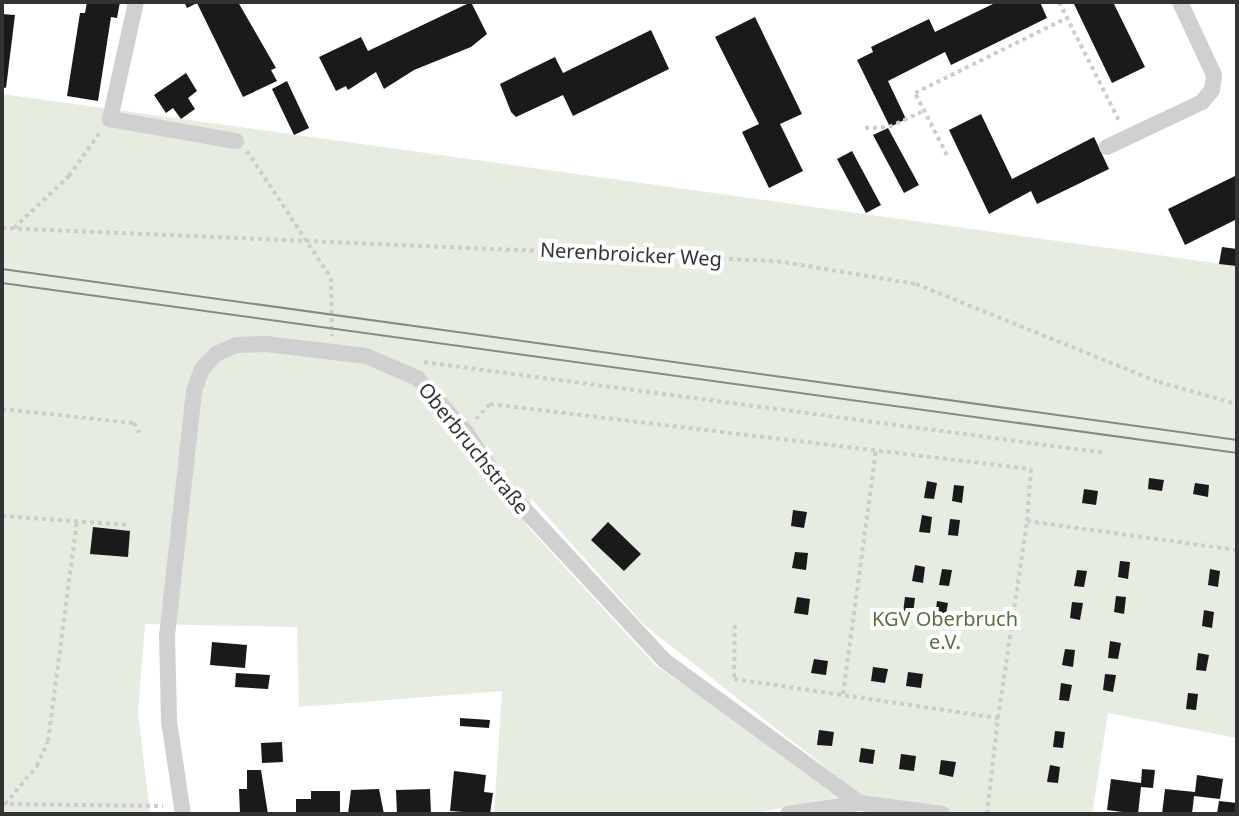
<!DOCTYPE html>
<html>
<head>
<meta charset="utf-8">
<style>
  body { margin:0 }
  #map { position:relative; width:1239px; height:816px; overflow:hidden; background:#fff; font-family:"Noto Sans",sans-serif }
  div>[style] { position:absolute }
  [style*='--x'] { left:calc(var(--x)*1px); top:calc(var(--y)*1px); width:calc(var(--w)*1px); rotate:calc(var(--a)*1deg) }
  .green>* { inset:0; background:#e6ecdf }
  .building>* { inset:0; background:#1a1a1a }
  .path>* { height:4px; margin-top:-2px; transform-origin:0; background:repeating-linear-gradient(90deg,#cdcdcd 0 4px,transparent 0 8px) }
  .street>* { height:16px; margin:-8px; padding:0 8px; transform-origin:8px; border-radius:8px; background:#d0d0d0 }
  .tram>* { height:2px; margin:-1px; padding:0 1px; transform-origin:1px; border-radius:1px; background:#888 }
  span { translate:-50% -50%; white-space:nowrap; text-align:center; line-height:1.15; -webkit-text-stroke:8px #fff; paint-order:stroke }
  .street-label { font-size:20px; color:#333 }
  .park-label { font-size:20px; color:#56703f }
  .frame { position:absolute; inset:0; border:4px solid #333; pointer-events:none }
</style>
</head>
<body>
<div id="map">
  <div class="green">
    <div style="clip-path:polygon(2px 94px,1237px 266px,1237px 738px,1108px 713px,1092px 814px,885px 814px,643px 624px,531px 498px,527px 526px,656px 666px,833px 787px,839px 797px,750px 814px,494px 814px,502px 691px,299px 707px,297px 627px,145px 624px,138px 712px,150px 814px,2px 814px)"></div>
  </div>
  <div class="building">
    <div style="clip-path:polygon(87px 2px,120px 2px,117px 18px,111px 17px,98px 101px,67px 96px,80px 13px,85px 13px)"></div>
    <div style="clip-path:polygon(184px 2px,238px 2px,276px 68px,271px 70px,277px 81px,243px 97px,197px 3px,187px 8px)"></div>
    <div style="clip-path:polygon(471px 2px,487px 34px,471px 47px,414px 70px,384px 89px,376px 72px,348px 90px,346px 86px,336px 91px,319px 57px,361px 37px,368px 51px)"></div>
    <div style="clip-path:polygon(997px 2px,1040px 2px,1047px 18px,951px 65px,945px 52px,888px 81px,906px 119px,890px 127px,857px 60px,873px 52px,871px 47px,929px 19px,935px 32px)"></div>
    <div style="clip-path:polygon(1078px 2px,1113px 2px,1145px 67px,1112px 83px,1074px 4px)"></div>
    <div style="clip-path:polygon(2px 14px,15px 15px,6px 88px,2px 87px)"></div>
    <div style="clip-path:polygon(755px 17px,802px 114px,780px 124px,803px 171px,769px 188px,742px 132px,759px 124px,715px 37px)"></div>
    <div style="clip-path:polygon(651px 30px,669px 69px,573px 116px,563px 95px,516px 117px,511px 112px,500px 84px,555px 57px,563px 73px)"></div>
    <div style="clip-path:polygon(186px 73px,197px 91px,188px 98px,195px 109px,181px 119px,173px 108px,166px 113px,154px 95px)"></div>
    <div style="clip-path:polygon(287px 81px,309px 128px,294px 135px,272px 89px)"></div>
    <div style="clip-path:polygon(981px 114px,1012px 179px,1094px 137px,1109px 169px,1037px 204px,1031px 191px,989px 214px,949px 130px)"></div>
    <div style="clip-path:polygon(888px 128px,919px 185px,904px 193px,873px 135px)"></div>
    <div style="clip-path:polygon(852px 151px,881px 205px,866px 213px,837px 159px)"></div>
    <div style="clip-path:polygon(1237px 175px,1237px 219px,1185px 245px,1168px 209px)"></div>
    <div style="clip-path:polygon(1222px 247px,1237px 249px,1237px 266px,1219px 264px)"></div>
    <div style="clip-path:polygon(1149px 478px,1164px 480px,1162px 491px,1148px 489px)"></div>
    <div style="clip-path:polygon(927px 481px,937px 483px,934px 499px,924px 498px)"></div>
    <div style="clip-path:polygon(1195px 483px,1209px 485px,1208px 497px,1193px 494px)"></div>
    <div style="clip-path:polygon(954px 485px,964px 486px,962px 503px,952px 501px)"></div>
    <div style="clip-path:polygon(1084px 489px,1098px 491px,1096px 505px,1082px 503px)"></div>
    <div style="clip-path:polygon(793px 510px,807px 512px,804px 528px,791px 526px)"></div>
    <div style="clip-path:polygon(922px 515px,932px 517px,930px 533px,919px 532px)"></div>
    <div style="clip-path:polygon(950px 519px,960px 520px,958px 536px,948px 535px)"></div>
    <div style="clip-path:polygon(608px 522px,641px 554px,624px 571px,591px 540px)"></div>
    <div style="clip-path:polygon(93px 527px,130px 531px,128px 557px,90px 554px)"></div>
    <div style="clip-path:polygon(795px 552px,808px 553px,806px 570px,792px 568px)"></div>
    <div style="clip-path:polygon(1120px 561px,1130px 562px,1128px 579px,1118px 577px)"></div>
    <div style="clip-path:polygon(915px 565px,925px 567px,923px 583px,912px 581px)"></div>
    <div style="clip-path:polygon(942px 569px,952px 570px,949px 586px,939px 585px)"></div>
    <div style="clip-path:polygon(1210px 569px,1220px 571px,1218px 587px,1208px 585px)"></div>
    <div style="clip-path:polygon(1077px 570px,1087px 571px,1084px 587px,1074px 586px)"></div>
    <div style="clip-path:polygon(1116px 596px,1126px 597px,1124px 614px,1114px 612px)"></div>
    <div style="clip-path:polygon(797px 597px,810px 599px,808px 615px,794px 613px)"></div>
    <div style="clip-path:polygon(905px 597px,915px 598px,913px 614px,903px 613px)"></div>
    <div style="clip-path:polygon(937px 601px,948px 603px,945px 619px,935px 618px)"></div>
    <div style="clip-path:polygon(1072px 602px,1083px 603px,1080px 620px,1070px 618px)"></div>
    <div style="clip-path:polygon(1204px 610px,1214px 612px,1212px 628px,1202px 626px)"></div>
    <div style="clip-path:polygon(1110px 641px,1121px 643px,1118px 659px,1108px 658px)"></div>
    <div style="clip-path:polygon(212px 642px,247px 645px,245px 668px,210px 665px)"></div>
    <div style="clip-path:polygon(1065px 649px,1075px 650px,1073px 667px,1062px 665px)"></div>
    <div style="clip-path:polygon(1198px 653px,1209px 655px,1206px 671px,1196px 670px)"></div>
    <div style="clip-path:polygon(814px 659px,828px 661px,826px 675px,811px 673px)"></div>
    <div style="clip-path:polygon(873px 667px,888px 669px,885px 683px,871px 681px)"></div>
    <div style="clip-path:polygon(908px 672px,923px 674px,921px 688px,906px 686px)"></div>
    <div style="clip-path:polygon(236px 673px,270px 675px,268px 689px,235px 687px)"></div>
    <div style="clip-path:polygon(1105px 674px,1116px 675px,1113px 692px,1103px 690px)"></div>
    <div style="clip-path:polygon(1061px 683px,1072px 685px,1069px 701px,1059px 700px)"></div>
    <div style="clip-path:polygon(1188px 693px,1198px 694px,1196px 710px,1186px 709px)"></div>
    <div style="clip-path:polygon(460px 718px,490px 720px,489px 728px,460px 726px)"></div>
    <div style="clip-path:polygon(819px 730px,834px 732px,832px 746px,817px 745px)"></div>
    <div style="clip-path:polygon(1055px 731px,1065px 732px,1063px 748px,1053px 747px)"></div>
    <div style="clip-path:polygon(282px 742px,283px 762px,262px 763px,261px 743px)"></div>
    <div style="clip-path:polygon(861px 748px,875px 750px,873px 764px,859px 762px)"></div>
    <div style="clip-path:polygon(901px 754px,916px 756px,914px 771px,899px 769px)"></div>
    <div style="clip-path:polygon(941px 760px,956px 762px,953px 777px,939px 774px)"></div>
    <div style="clip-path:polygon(1050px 765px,1060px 767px,1058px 783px,1047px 782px)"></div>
    <div style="clip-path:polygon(1142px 769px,1155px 770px,1153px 788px,1141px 787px,1138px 814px,1107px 810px,1111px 779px,1141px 783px)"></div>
    <div style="clip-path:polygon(247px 770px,261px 770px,268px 814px,240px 814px,239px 789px,247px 789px)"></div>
    <div style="clip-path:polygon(454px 771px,486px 775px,484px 792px,493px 793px,490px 814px,450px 811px)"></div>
    <div style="clip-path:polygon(1197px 775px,1223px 779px,1220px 799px,1194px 796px,1192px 814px,1162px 814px,1165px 789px,1195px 792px)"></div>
    <div style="clip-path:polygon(379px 789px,384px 814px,348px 814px,351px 790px)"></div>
    <div style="clip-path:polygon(430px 789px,431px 814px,397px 814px,396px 790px)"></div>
    <div style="clip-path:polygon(311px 791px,340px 791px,340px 814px,296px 814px,296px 799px,311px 799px)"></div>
    <div style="clip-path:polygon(1219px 801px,1237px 803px,1237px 814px,1217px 814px)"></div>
  </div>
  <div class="path">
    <div style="--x:1059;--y:2;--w:133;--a:63.2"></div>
    <div style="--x:865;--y:128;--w:24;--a:-2"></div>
    <div style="--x:889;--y:127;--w:38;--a:-25"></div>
    <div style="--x:247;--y:151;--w:152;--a:56.5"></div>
    <div style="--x:331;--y:278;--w:58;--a:89"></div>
    <div style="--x:947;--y:155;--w:70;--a:-117.3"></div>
    <div style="--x:915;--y:93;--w:169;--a:-26.3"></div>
    <div style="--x:2;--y:228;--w:776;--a:2.44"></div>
    <div style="--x:777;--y:261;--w:141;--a:9.4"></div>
    <div style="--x:916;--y:284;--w:262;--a:22"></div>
    <div style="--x:1159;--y:382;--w:81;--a:15.8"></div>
    <div style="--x:14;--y:228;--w:76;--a:-43.4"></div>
    <div style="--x:69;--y:176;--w:55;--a:-54.6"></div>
    <div style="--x:424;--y:362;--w:688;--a:7.6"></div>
    <div style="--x:2;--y:409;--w:133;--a:6.1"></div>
    <div style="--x:134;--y:423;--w:11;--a:63"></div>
    <div style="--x:476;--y:419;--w:21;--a:-47"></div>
    <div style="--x:490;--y:404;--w:545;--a:6.85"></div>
    <div style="--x:1031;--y:469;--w:52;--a:94.4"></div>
    <div style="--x:2;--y:516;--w:127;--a:4.1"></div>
    <div style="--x:735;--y:625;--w:54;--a:91.1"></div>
    <div style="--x:734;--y:679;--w:267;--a:8.4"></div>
    <div style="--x:998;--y:718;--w:199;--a:-81.6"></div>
    <div style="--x:1027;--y:521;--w:212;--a:7.9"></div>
    <div style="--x:843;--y:694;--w:245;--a:-82.3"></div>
    <div style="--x:2;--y:804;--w:161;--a:0.7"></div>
    <div style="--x:5;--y:804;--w:50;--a:-49.9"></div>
    <div style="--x:37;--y:766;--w:27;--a:-66"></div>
    <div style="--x:48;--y:741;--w:222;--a:-82.5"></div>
    <div style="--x:987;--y:814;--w:97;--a:-83.5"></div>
  </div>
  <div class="street">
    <div style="--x:136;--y:2;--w:120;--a:102.5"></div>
    <div style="--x:110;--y:119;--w:128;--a:9.9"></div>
    <div style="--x:1107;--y:147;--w:105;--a:-25.3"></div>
    <div style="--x:1202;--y:102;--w:16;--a:-50"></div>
    <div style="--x:1212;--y:90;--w:15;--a:-82"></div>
    <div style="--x:1214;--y:75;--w:81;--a:-115"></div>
    <div style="--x:183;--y:814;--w:94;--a:-98.6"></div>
    <div style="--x:169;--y:721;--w:85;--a:-91.3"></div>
    <div style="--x:167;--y:636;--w:246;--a:-83.7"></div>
    <div style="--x:194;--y:391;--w:23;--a:-70"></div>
    <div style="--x:202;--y:369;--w:21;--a:-47"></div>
    <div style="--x:216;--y:354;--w:22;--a:-24"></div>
    <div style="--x:236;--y:345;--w:30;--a:-2"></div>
    <div style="--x:266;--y:344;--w:101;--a:6.8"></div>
    <div style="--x:366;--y:356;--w:56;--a:23.3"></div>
    <div style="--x:417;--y:378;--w:72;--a:47.8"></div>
    <div style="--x:465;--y:431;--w:64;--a:55.8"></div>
    <div style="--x:501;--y:484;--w:241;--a:47.2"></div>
    <div style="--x:665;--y:661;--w:241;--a:36.1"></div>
    <div style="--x:788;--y:814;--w:73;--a:-8.7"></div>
    <div style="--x:860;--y:803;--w:83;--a:7.6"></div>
  </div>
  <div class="tram">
    <div style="--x:2;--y:269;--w:1247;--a:7.88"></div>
    <div style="--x:2;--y:283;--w:1247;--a:7.84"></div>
  </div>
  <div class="street-label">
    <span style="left:631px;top:254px;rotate:3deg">Nerenbroicker Weg</span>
    <span style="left:474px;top:448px;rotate:51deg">Oberbruchstraße</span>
  </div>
  <div class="park-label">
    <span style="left:945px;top:630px">KGV Oberbruch<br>e.V.</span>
  </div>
  <div class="frame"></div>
</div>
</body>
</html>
